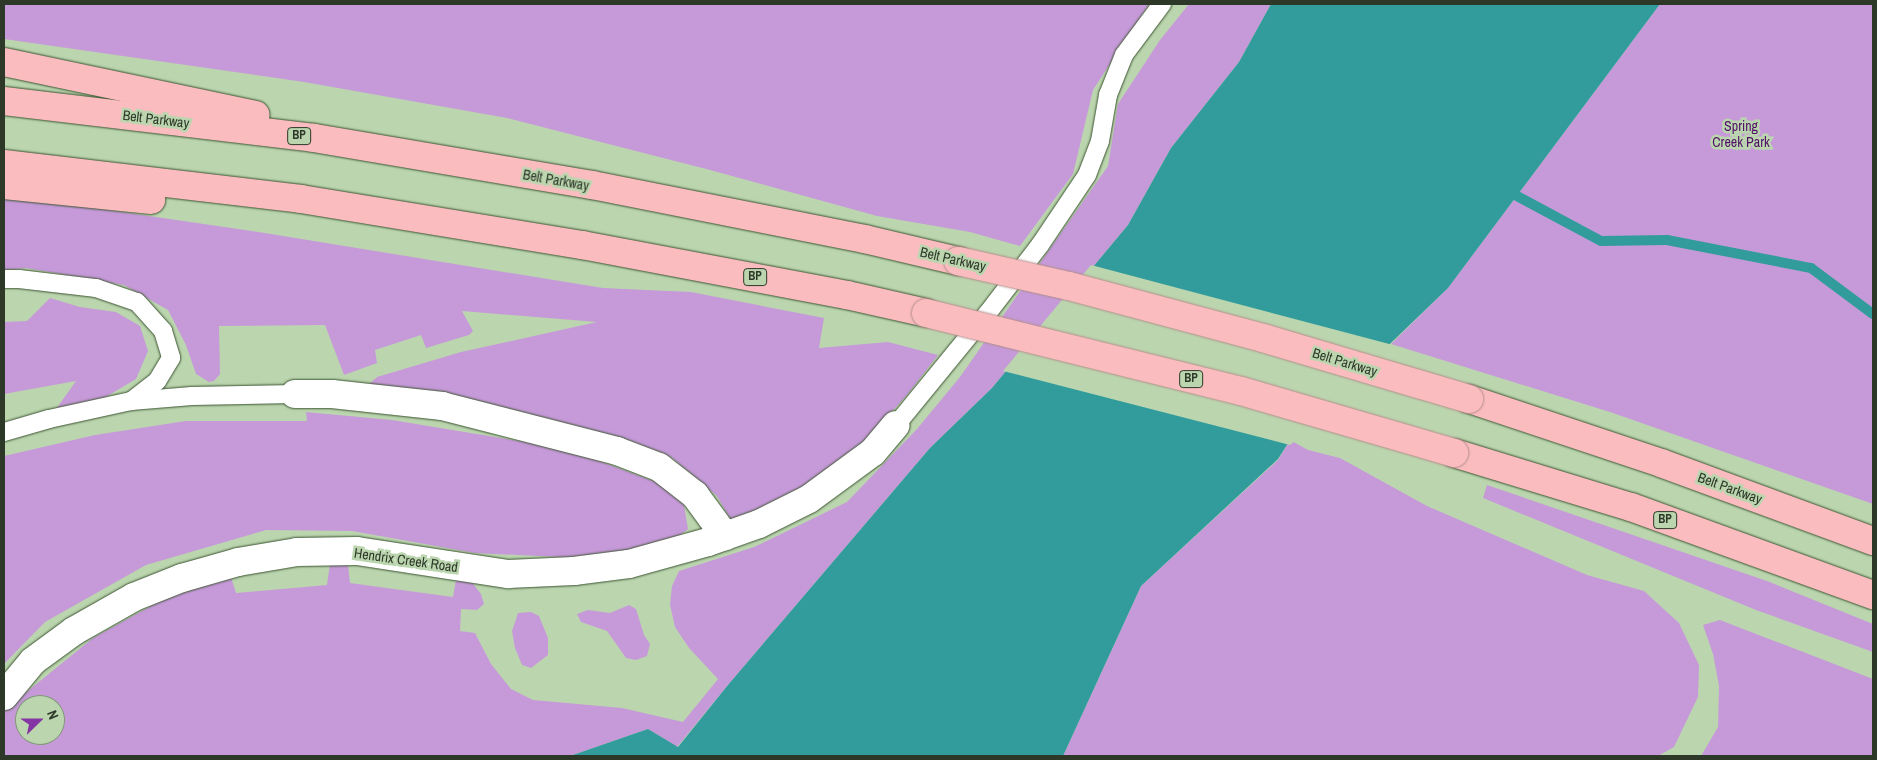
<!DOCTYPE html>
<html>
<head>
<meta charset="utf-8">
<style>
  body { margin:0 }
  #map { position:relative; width:1877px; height:760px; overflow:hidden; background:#bbd6af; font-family:"Archivo Narrow",sans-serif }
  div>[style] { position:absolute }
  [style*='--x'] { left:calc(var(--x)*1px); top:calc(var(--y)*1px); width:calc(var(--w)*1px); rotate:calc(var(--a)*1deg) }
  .green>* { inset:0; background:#c69ad9 }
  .water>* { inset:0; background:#329c9c }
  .pier>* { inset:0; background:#bbd6af }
  .stream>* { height:10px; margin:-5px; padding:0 5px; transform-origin:5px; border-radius:5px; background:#329c9c }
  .roads { filter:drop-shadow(0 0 1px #3d5432) drop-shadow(0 0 1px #3d5432) }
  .lane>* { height:18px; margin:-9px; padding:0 9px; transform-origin:9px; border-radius:9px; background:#fff }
  .street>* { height:28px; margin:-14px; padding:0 14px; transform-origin:14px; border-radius:14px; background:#fff }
  .highway>* { height:28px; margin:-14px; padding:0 14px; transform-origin:14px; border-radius:14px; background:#fabcbf }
  .bridges { filter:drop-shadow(0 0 1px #b38e8a) drop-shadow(0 0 1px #b38e8a) }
  .highway-bridge>* { height:28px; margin:-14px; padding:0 14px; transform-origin:14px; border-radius:14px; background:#fabcbf }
  span { translate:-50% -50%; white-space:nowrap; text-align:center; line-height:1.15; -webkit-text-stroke:5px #bbd6af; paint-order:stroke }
  .shield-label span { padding:1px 4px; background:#bbd6af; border:1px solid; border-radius:4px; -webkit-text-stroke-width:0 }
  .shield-label { font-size:12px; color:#2e3829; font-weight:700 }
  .street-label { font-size:14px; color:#2e3829 }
  .park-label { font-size:14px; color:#510e68 }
  .frame { position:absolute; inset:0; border:5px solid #2e3829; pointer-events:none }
  .north { position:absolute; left:15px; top:695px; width:50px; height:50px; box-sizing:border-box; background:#bbd6af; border:1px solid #839779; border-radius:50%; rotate:68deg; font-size:14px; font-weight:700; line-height:20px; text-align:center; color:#2e3829 }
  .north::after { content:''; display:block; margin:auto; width:18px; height:22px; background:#8534a3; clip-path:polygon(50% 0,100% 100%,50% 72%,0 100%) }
</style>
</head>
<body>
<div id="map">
  <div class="green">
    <div style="clip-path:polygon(4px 4px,1149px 4px,1093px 90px,1073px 174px,1020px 246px,970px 232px,877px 216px,710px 170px,507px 118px,304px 82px,4px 39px)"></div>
    <div style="clip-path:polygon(evenodd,1189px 4px,1271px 4px,1239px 62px,1171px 148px,1128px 225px,992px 388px,930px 448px,728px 685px,677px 747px,648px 729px,570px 756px,4px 756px,4px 712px,8px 707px,93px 638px,173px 594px,230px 574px,236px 593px,327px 585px,330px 563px,348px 565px,350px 583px,453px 597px,456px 580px,470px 580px,481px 594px,484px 604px,477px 610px,461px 609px,460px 631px,475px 633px,491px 664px,511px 689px,533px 700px,622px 708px,683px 722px,718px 679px,689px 648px,675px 627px,670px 605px,672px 586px,679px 571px,754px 547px,847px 502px,917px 429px,960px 377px,1108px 166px,1118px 104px,1160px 40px,1189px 4px,25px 705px,55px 705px,55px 735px,25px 735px,25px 705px)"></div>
    <div style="clip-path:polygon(1660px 4px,1873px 4px,1873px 504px,1613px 413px,1391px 344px,1448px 288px)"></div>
    <div style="clip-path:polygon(4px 198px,87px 207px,252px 231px,603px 288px,691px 292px,824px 318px,819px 348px,888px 342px,938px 355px,907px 395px,864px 442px,810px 483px,741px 524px,731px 520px,717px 496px,671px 457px,535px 423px,368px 385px,377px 377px,461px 352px,597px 322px,462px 311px,473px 331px,469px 335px,426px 348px,421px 335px,375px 350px,377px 363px,344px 375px,325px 325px,219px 326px,220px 374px,214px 381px,209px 382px,196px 374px,186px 345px,168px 310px,124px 285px,26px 268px,4px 270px)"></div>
    <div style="clip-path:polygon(50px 298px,80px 307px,116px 312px,140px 326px,148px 351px,136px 379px,99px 401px,54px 412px,76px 381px,4px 394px,4px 322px,27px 321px)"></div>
    <div style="clip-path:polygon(306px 412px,392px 420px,567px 449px,661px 484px,684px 505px,688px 529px,675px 539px,647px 548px,581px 558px,475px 553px,352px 531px,266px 530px,146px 565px,45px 622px,4px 664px,4px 456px,95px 435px,186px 421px,307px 421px)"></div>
    <div style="clip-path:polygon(1290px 440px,1308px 450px,1340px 458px,1427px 506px,1587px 575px,1644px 591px,1679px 623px,1699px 665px,1698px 697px,1674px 747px,1658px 756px,1063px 756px,1141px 586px,1278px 460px)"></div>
    <div style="clip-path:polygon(1487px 485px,1767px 581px,1873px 624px,1873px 652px,1756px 610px,1483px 498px)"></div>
    <div style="clip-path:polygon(629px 605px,636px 609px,644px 635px,650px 644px,647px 656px,636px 660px,626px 658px,607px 631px,581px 622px,577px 614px,588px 610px,610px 613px)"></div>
    <div style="clip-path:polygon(531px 612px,539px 616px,548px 638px,548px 655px,531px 668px,522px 665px,515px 648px,512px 631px,518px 613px)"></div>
    <div style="clip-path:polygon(1720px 620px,1873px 679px,1873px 756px,1701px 756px,1718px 727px,1719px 686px,1713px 654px,1703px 625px)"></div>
  </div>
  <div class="water">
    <div style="clip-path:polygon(1271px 4px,1660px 4px,1448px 288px,1290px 440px,1278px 459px,1141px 586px,1063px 756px,570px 756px,648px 729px,678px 747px,728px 685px,930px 448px,992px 388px,1128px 225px,1171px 148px,1239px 62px)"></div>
  </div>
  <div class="pier">
    <div style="clip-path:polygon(1091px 265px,1393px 345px,1322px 419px,1290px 445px,1003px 371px)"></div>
  </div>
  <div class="stream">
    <div style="--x:1517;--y:196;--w:95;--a:28.2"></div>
    <div style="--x:1601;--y:241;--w:66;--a:-0.9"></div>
    <div style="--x:1667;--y:240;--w:147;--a:11"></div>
    <div style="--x:1811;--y:268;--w:77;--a:36.6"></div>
  </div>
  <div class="roads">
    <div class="lane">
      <div style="--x:4;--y:279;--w:15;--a:0"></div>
      <div style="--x:19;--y:279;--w:78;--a:6.7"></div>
      <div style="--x:96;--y:288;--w:43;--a:18.9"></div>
      <div style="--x:137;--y:302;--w:39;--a:48"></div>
      <div style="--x:163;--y:331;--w:28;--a:73"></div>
      <div style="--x:171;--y:358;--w:27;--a:121"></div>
      <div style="--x:157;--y:381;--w:33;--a:142"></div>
      <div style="--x:131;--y:401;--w:84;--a:167.6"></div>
      <div style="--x:49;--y:419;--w:47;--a:163.9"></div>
      <div style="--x:131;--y:401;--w:61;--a:-4.7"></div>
      <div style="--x:192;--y:396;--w:103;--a:-1.1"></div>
      <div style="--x:896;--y:425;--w:144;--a:-50.7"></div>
      <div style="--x:987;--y:314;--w:87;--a:-52.5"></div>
      <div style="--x:1040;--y:245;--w:84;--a:-56.1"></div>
      <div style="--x:1087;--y:175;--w:36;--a:-69"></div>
      <div style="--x:1100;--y:141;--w:47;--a:-80.1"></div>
      <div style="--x:1108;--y:95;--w:43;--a:-68.2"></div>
      <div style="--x:1124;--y:55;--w:64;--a:-53.3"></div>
    </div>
    <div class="street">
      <div style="--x:295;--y:394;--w:37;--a:0"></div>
      <div style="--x:332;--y:394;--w:111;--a:6.2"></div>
      <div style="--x:442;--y:406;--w:181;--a:14.4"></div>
      <div style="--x:617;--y:451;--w:45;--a:20.9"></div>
      <div style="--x:659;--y:467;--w:46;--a:37.9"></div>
      <div style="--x:695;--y:495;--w:51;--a:53.8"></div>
      <div style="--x:4;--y:696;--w:45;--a:-50.4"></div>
      <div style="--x:33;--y:661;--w:51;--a:-36.2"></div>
      <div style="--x:74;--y:631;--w:69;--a:-29.5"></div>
      <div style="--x:134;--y:597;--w:52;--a:-21.6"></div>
      <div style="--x:182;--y:578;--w:58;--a:-15.9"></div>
      <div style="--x:238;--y:562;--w:60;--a:-9.6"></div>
      <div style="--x:297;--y:552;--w:60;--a:-1"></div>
      <div style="--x:357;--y:551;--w:153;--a:8.7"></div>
      <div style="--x:508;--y:574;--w:66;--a:-2.6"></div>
      <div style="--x:574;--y:571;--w:55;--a:-7.3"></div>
      <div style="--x:629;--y:564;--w:82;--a:-15.6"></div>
      <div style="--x:708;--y:542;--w:54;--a:-19.4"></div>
      <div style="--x:759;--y:524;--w:56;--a:-26.6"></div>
      <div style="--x:809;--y:499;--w:79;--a:-36.3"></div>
      <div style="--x:873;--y:452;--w:35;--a:-50"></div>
    </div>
    <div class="highway">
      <div style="--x:4;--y:62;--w:257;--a:11.9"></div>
      <div style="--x:4;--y:101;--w:312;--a:6.8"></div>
      <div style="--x:314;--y:138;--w:282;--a:9.6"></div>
      <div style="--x:592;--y:185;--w:278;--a:11.2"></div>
      <div style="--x:865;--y:239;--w:96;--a:13.3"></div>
      <div style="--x:4;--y:164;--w:299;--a:6.7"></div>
      <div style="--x:301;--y:199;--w:285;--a:9.3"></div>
      <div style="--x:582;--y:245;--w:270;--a:10.7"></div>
      <div style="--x:847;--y:295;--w:81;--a:12.8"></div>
      <div style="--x:4;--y:185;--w:148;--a:5.8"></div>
      <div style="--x:1469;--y:399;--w:202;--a:18.4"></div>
      <div style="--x:1661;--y:463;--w:226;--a:20.2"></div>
      <div style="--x:1454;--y:453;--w:185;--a:17"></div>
      <div style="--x:1631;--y:507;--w:258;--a:20"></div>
    </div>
  </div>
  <div class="bridges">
    <div class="highway-bridge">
      <div style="--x:958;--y:261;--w:114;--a:12.7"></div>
      <div style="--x:1069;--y:286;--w:201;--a:15"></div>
      <div style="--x:1263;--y:338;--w:215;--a:16.5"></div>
      <div style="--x:926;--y:313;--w:325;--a:13.9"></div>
      <div style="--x:1241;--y:391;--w:222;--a:16.2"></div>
    </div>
  </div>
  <div class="shield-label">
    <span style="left:299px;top:136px">BP</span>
    <span style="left:755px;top:277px">BP</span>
    <span style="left:1191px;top:379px">BP</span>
    <span style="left:1665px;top:520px">BP</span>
  </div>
  <div class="street-label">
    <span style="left:156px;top:119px;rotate:7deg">Belt Parkway</span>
    <span style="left:556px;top:180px;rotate:10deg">Belt Parkway</span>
    <span style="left:953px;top:259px;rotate:13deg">Belt Parkway</span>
    <span style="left:1345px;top:362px;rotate:17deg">Belt Parkway</span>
    <span style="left:1730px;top:488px;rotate:20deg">Belt Parkway</span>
    <span style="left:406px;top:560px;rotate:8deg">Hendrix Creek Road</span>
  </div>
  <div class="park-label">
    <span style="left:1741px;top:134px">Spring<br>Creek Park</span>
  </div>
  <div class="frame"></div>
  <div class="north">N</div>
</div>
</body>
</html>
